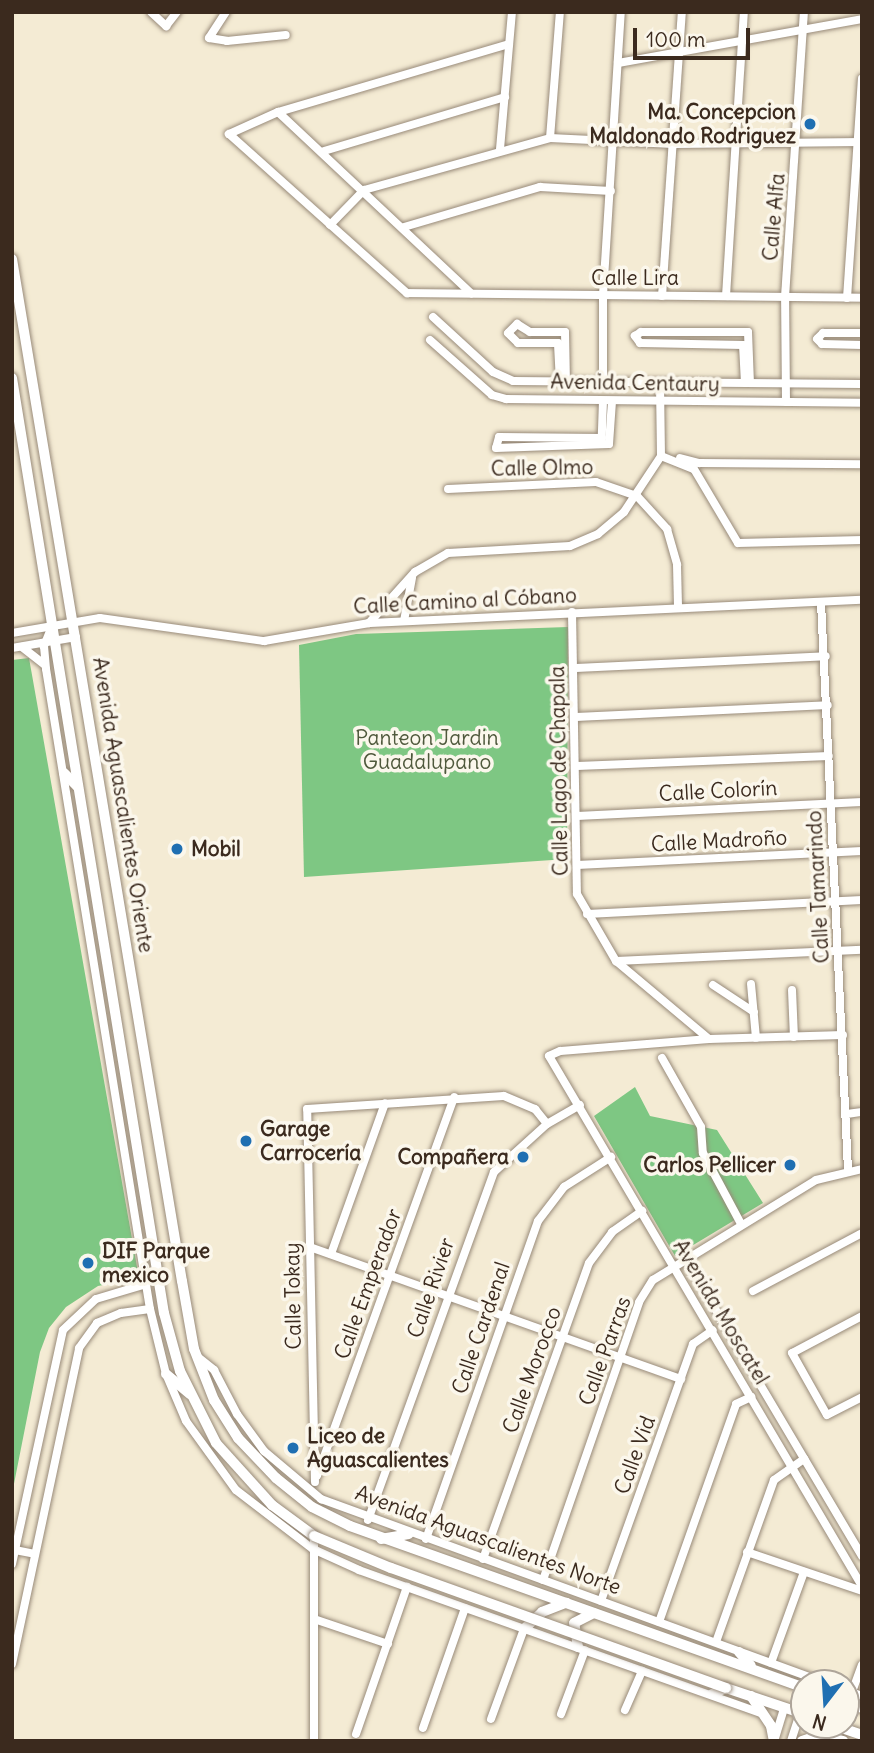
<!DOCTYPE html>
<html>
<head>
<meta charset="utf-8">
<style>
  body { margin:0 }
  #map { position:relative; width:874px; height:1753px; overflow:hidden; background:#f4ebd4; font-family:Delius,sans-serif }
  div>[style] { position:absolute }
  [style*='--x'] { left:calc(var(--x)*1px); top:calc(var(--y)*1px); width:calc(var(--w)*1px); rotate:calc(var(--a)*1deg) }
  .green>* { inset:0; background:#7ec783 }
  .roads { filter:drop-shadow(0 0 2px #988a79) drop-shadow(0 0 2px #988a79) }
  .minor>* { height:8px; margin:-4px; padding:0 4px; transform-origin:4px; border-radius:4px; background:#fff }
  .major>* { height:10px; margin:-5px; padding:0 5px; transform-origin:5px; border-radius:5px; background:#fff }
  .bridges { filter:drop-shadow(0 0 2px #988a79) drop-shadow(0 0 2px #988a79) }
  .major-bridge>* { height:10px; margin:-5px; padding:0 5px; transform-origin:5px; border-radius:5px; background:#fff }
  .dots>* { width:19px; height:19px; translate:-50% -50%; box-sizing:border-box; border:4px solid #fbf7ec; border-radius:50% }
  span { translate:-50% -50%; white-space:nowrap; text-align:center; line-height:1.15; -webkit-text-stroke:7px #fbf7ec; paint-order:stroke }
  .poi-label { font-size:21px; color:#3b2a1e; font-weight:700 }
  .right { translate:-100% -50%; text-align:right }
  .left { translate:0 -50%; text-align:left }
  .street-label { font-size:21px; color:#3b2a1e }
  .park-label { font-size:21px; color:#4f593c }
  .frame { position:absolute; inset:0; border:14px solid #3b2a1e; pointer-events:none }
  .north { position:absolute; left:790px; top:1669px; width:70px; height:70px; box-sizing:border-box; background:#fbf7ec; border:2px solid #aea59a; border-radius:50%; rotate:197deg; font-size:19px; font-weight:700; line-height:28px; text-align:center; color:#3b2a1e }
  .north::after { content:''; display:block; margin:auto; width:24px; height:32px; background:#1f6fb2; clip-path:polygon(50% 0,100% 100%,50% 72%,0 100%) }
  .scale { position:absolute; left:633px; top:28px; width:117px; height:32px; box-sizing:border-box; border:4px solid #3b2a1e; border-top:0; padding-left:9px; font-size:21px; line-height:24px; white-space:nowrap; color:#3b2a1e; -webkit-text-stroke:5px #fbf7ec; paint-order:stroke }
</style>
</head>
<body>
<div id="map">
  <div class="green">
    <div style="clip-path:polygon(568px 627px,567px 859px,304px 877px,299px 645px,356px 634px)"></div>
    <div style="clip-path:polygon(29px 658px,139px 1278px,98px 1286px,66px 1307px,49px 1328px,40px 1352px,12px 1494px,12px 660px)"></div>
    <div style="clip-path:polygon(635px 1087px,650px 1116px,717px 1130px,763px 1203px,675px 1256px,594px 1116px)"></div>
  </div>
  <div class="roads">
    <div class="minor">
      <div style="--x:151;--y:12;--w:21;--a:43"></div>
      <div style="--x:166;--y:26;--w:18;--a:-52"></div>
      <div style="--x:209;--y:38;--w:18;--a:9"></div>
      <div style="--x:227;--y:41;--w:59;--a:-5.8"></div>
      <div style="--x:209;--y:38;--w:31;--a:-57"></div>
      <div style="--x:509;--y:44;--w:241;--a:163.6"></div>
      <div style="--x:278;--y:112;--w:54;--a:155.8"></div>
      <div style="--x:229;--y:134;--w:239;--a:41.8"></div>
      <div style="--x:407;--y:293;--w:455;--a:0.6"></div>
      <div style="--x:618;--y:63;--w:248;--a:-10.2"></div>
      <div style="--x:278;--y:112;--w:265;--a:43.2"></div>
      <div style="--x:550;--y:138;--w:126;--a:-85.5"></div>
      <div style="--x:500;--y:149;--w:138;--a:-85"></div>
      <div style="--x:324;--y:151;--w:189;--a:-16.6"></div>
      <div style="--x:330;--y:225;--w:49;--a:-45.8"></div>
      <div style="--x:364;--y:190;--w:193;--a:-15.6"></div>
      <div style="--x:550;--y:138;--w:124;--a:2.8"></div>
      <div style="--x:674;--y:144;--w:188;--a:-0.6"></div>
      <div style="--x:404;--y:227;--w:142;--a:-16.4"></div>
      <div style="--x:540;--y:187;--w:71;--a:3.2"></div>
      <div style="--x:662;--y:296;--w:285;--a:-86"></div>
      <div style="--x:726;--y:296;--w:285;--a:-86.4"></div>
      <div style="--x:847;--y:298;--w:220;--a:-86.1"></div>
      <div style="--x:433;--y:317;--w:81;--a:42.5"></div>
      <div style="--x:493;--y:372;--w:22;--a:24"></div>
      <div style="--x:513;--y:381;--w:349;--a:0.5"></div>
      <div style="--x:862;--y:333;--w:39;--a:180"></div>
      <div style="--x:823;--y:333;--w:8;--a:135"></div>
      <div style="--x:817;--y:339;--w:7;--a:45"></div>
      <div style="--x:822;--y:344;--w:40;--a:1.4"></div>
      <div style="--x:430;--y:340;--w:83;--a:41.6"></div>
      <div style="--x:492;--y:395;--w:15;--a:16"></div>
      <div style="--x:506;--y:399;--w:356;--a:0.6"></div>
      <div style="--x:560;--y:382;--w:39;--a:-93"></div>
      <div style="--x:558;--y:343;--w:40;--a:180"></div>
      <div style="--x:518;--y:343;--w:14;--a:-135"></div>
      <div style="--x:508;--y:333;--w:13;--a:-45"></div>
      <div style="--x:517;--y:324;--w:15;--a:32"></div>
      <div style="--x:530;--y:332;--w:35;--a:0"></div>
      <div style="--x:565;--y:332;--w:50;--a:88.9"></div>
      <div style="--x:603;--y:382;--w:87;--a:-90"></div>
      <div style="--x:603;--y:295;--w:284;--a:-86.4"></div>
      <div style="--x:745;--y:383;--w:38;--a:-93"></div>
      <div style="--x:743;--y:345;--w:103;--a:-178.9"></div>
      <div style="--x:640;--y:343;--w:9;--a:-126"></div>
      <div style="--x:635;--y:336;--w:7;--a:-34"></div>
      <div style="--x:641;--y:332;--w:107;--a:0"></div>
      <div style="--x:748;--y:332;--w:51;--a:87.8"></div>
      <div style="--x:603;--y:401;--w:37;--a:92"></div>
      <div style="--x:602;--y:438;--w:103;--a:-179.4"></div>
      <div style="--x:499;--y:437;--w:11;--a:105"></div>
      <div style="--x:496;--y:448;--w:113;--a:-2"></div>
      <div style="--x:609;--y:444;--w:43;--a:-86"></div>
      <div style="--x:786;--y:402;--w:105;--a:-90.5"></div>
      <div style="--x:785;--y:297;--w:286;--a:-86.2"></div>
      <div style="--x:661;--y:456;--w:35;--a:22"></div>
      <div style="--x:694;--y:469;--w:86;--a:59.3"></div>
      <div style="--x:738;--y:543;--w:124;--a:-1.4"></div>
      <div style="--x:680;--y:458;--w:20;--a:15"></div>
      <div style="--x:699;--y:463;--w:163;--a:0.4"></div>
      <div style="--x:448;--y:489;--w:148;--a:-2.7"></div>
      <div style="--x:596;--y:482;--w:43;--a:18.9"></div>
      <div style="--x:637;--y:496;--w:45;--a:47.7"></div>
      <div style="--x:667;--y:529;--w:37;--a:74"></div>
      <div style="--x:677;--y:565;--w:42;--a:88.6"></div>
      <div style="--x:821;--y:602;--w:570;--a:87.28"></div>
      <div style="--x:572;--y:612;--w:282;--a:89"></div>
      <div style="--x:577;--y:894;--w:78;--a:59.8"></div>
      <div style="--x:616;--y:961;--w:121;--a:40"></div>
      <div style="--x:404;--y:621;--w:44;--a:-79.5"></div>
      <div style="--x:369;--y:623;--w:69;--a:-48"></div>
      <div style="--x:415;--y:572;--w:38;--a:-30"></div>
      <div style="--x:448;--y:553;--w:122;--a:-3.3"></div>
      <div style="--x:570;--y:546;--w:30;--a:-23"></div>
      <div style="--x:598;--y:534;--w:34;--a:-40"></div>
      <div style="--x:624;--y:512;--w:67;--a:-56.5"></div>
      <div style="--x:661;--y:456;--w:73;--a:-90.8"></div>
      <div style="--x:52;--y:626;--w:22;--a:112"></div>
      <div style="--x:44;--y:646;--w:23;--a:85"></div>
      <div style="--x:46;--y:669;--w:648;--a:80.77"></div>
      <div style="--x:150;--y:1309;--w:67;--a:76.2"></div>
      <div style="--x:166;--y:1374;--w:51;--a:66.9"></div>
      <div style="--x:186;--y:1421;--w:85;--a:54.1"></div>
      <div style="--x:236;--y:1490;--w:97;--a:37.5"></div>
      <div style="--x:313;--y:1549;--w:51;--a:24.5"></div>
      <div style="--x:359;--y:1570;--w:429;--a:19.6"></div>
      <div style="--x:12;--y:633;--w:89;--a:-9.7"></div>
      <div style="--x:100;--y:618;--w:166;--a:8"></div>
      <div style="--x:264;--y:641;--w:107;--a:-9.7"></div>
      <div style="--x:369;--y:623;--w:494;--a:-2.7"></div>
      <div style="--x:22;--y:647;--w:28;--a:38"></div>
      <div style="--x:12;--y:648;--w:65;--a:-9.8"></div>
      <div style="--x:576;--y:668;--w:250;--a:-2.7"></div>
      <div style="--x:576;--y:717;--w:252;--a:-2.7"></div>
      <div style="--x:577;--y:766;--w:252;--a:-2.3"></div>
      <div style="--x:577;--y:816;--w:285;--a:-2.8"></div>
      <div style="--x:577;--y:865;--w:285;--a:-2.8"></div>
      <div style="--x:587;--y:914;--w:275;--a:-2.9"></div>
      <div style="--x:616;--y:961;--w:246;--a:-2.6"></div>
      <div style="--x:751;--y:984;--w:54;--a:84.7"></div>
      <div style="--x:713;--y:985;--w:49;--a:33.4"></div>
      <div style="--x:792;--y:990;--w:47;--a:87.6"></div>
      <div style="--x:843;--y:1035;--w:134;--a:178.3"></div>
      <div style="--x:709;--y:1039;--w:149;--a:175.4"></div>
      <div style="--x:560;--y:1051;--w:12;--a:156"></div>
      <div style="--x:549;--y:1056;--w:616;--a:59.44"></div>
      <div style="--x:662;--y:1058;--w:79;--a:60.5"></div>
      <div style="--x:701;--y:1127;--w:26;--a:86"></div>
      <div style="--x:703;--y:1153;--w:81;--a:61.8"></div>
      <div style="--x:847;--y:1114;--w:15;--a:-8"></div>
      <div style="--x:310;--y:1247;--w:394;--a:19.6"></div>
      <div style="--x:331;--y:1254;--w:160;--a:-70.3"></div>
      <div style="--x:685;--y:1258;--w:347;--a:59.3"></div>
      <div style="--x:753;--y:1291;--w:123;--a:-28"></div>
      <div style="--x:862;--y:1316;--w:79;--a:152.1"></div>
      <div style="--x:792;--y:1353;--w:71;--a:60.6"></div>
      <div style="--x:827;--y:1415;--w:39;--a:-27"></div>
      <div style="--x:198;--y:1357;--w:21;--a:39"></div>
      <div style="--x:214;--y:1370;--w:50;--a:62.4"></div>
      <div style="--x:237;--y:1414;--w:46;--a:53.9"></div>
      <div style="--x:264;--y:1451;--w:75;--a:40.1"></div>
      <div style="--x:321;--y:1499;--w:537;--a:20.02"></div>
      <div style="--x:317;--y:1476;--w:403;--a:-70.1"></div>
      <div style="--x:315;--y:1482;--w:373;--a:-91.2"></div>
      <div style="--x:307;--y:1109;--w:197;--a:-3.8"></div>
      <div style="--x:504;--y:1096;--w:34;--a:23"></div>
      <div style="--x:535;--y:1109;--w:19;--a:51"></div>
      <div style="--x:368;--y:1520;--w:370;--a:-70.1"></div>
      <div style="--x:494;--y:1172;--w:72;--a:-42.2"></div>
      <div style="--x:547;--y:1124;--w:38;--a:-30"></div>
      <div style="--x:426;--y:1539;--w:337;--a:-70.6"></div>
      <div style="--x:538;--y:1221;--w:43;--a:-52.6"></div>
      <div style="--x:564;--y:1187;--w:56;--a:-32.6"></div>
      <div style="--x:15;--y:1550;--w:20;--a:11"></div>
      <div style="--x:747;--y:1552;--w:121;--a:18.7"></div>
      <div style="--x:483;--y:1559;--w:314;--a:-70.3"></div>
      <div style="--x:589;--y:1263;--w:39;--a:-53"></div>
      <div style="--x:612;--y:1232;--w:37;--a:-35"></div>
      <div style="--x:12;--y:1564;--w:239;--a:-77.7"></div>
      <div style="--x:63;--y:1330;--w:45;--a:-43.2"></div>
      <div style="--x:96;--y:1299;--w:52;--a:-16.7"></div>
      <div style="--x:543;--y:1580;--w:294;--a:-70.9"></div>
      <div style="--x:639;--y:1302;--w:26;--a:-58"></div>
      <div style="--x:653;--y:1280;--w:191;--a:-31.5"></div>
      <div style="--x:816;--y:1180;--w:47;--a:-13.4"></div>
      <div style="--x:601;--y:1601;--w:273;--a:-70.3"></div>
      <div style="--x:693;--y:1344;--w:24;--a:-35"></div>
      <div style="--x:317;--y:1620;--w:75;--a:18.7"></div>
      <div style="--x:659;--y:1622;--w:231;--a:-70.5"></div>
      <div style="--x:736;--y:1404;--w:17;--a:-25"></div>
      <div style="--x:716;--y:1642;--w:172;--a:-70.3"></div>
      <div style="--x:774;--y:1480;--w:37;--a:-35"></div>
      <div style="--x:771;--y:1663;--w:97;--a:-70.1"></div>
      <div style="--x:12;--y:1664;--w:323;--a:-78"></div>
      <div style="--x:79;--y:1348;--w:31;--a:-54"></div>
      <div style="--x:97;--y:1323;--w:26;--a:-23"></div>
      <div style="--x:121;--y:1313;--w:29;--a:-8"></div>
      <div style="--x:846;--y:1690;--w:17;--a:21"></div>
      <div style="--x:852;--y:1692;--w:29;--a:-70"></div>
      <div style="--x:625;--y:1710;--w:43;--a:-66.4"></div>
      <div style="--x:561;--y:1714;--w:68;--a:-69.4"></div>
      <div style="--x:491;--y:1719;--w:96;--a:-69.9"></div>
      <div style="--x:423;--y:1728;--w:127;--a:-70.7"></div>
      <div style="--x:356;--y:1734;--w:156;--a:-70.9"></div>
      <div style="--x:775;--y:1738;--w:31;--a:-73"></div>
      <div style="--x:314;--y:1741;--w:205;--a:-90"></div>
      <div style="--x:791;--y:1741;--w:29;--a:-72"></div>
    </div>
    <div class="major">
      <div style="--x:12;--y:259;--w:1036;--a:80.56"></div>
      <div style="--x:182;--y:1281;--w:69;--a:80"></div>
      <div style="--x:194;--y:1349;--w:55;--a:68.6"></div>
      <div style="--x:214;--y:1400;--w:45;--a:57.7"></div>
      <div style="--x:238;--y:1438;--w:55;--a:46.5"></div>
      <div style="--x:276;--y:1478;--w:46;--a:38.9"></div>
      <div style="--x:312;--y:1507;--w:42;--a:26.6"></div>
      <div style="--x:350;--y:1526;--w:482;--a:19.6"></div>
      <div style="--x:12;--y:378;--w:947;--a:80.77"></div>
      <div style="--x:164;--y:1313;--w:60;--a:74.6"></div>
      <div style="--x:180;--y:1371;--w:80;--a:63.4"></div>
      <div style="--x:216;--y:1443;--w:84;--a:47.9"></div>
      <div style="--x:272;--y:1505;--w:52;--a:36.4"></div>
      <div style="--x:64;--y:773;--w:20;--a:45"></div>
      <div style="--x:166;--y:1374;--w:31;--a:40"></div>
      <div style="--x:381;--y:1539;--w:28;--a:-10"></div>
      <div style="--x:524;--y:1629;--w:25;--a:-43"></div>
      <div style="--x:542;--y:1612;--w:26;--a:-21"></div>
      <div style="--x:578;--y:1647;--w:24;--a:-99"></div>
      <div style="--x:574;--y:1623;--w:22;--a:-27"></div>
      <div style="--x:739;--y:1652;--w:18;--a:49"></div>
      <div style="--x:712;--y:1694;--w:15;--a:-23"></div>
      <div style="--x:726;--y:1688;--w:82;--a:18.4"></div>
      <div style="--x:751;--y:1696;--w:36;--a:56"></div>
      <div style="--x:771;--y:1726;--w:15;--a:79"></div>
      <div style="--x:846;--y:1703;--w:17;--a:17"></div>
      <div style="--x:833;--y:1725;--w:31;--a:19"></div>
      <div style="--x:802;--y:1741;--w:18;--a:-19"></div>
      <div style="--x:819;--y:1735;--w:25;--a:14"></div>
    </div>
  </div>
  <div class="bridges">
    <div class="major-bridge">
      <div style="--x:314;--y:1536;--w:83;--a:22.6"></div>
      <div style="--x:391;--y:1568;--w:356;--a:19.7"></div>
    </div>
  </div>
  <div class="dots">
    <div style="left:810px;top:124px;background:#1f6fb2"></div>
    <div style="left:177px;top:849px;background:#1f6fb2"></div>
    <div style="left:246px;top:1141px;background:#1f6fb2"></div>
    <div style="left:523px;top:1157px;background:#1f6fb2"></div>
    <div style="left:790px;top:1165px;background:#1f6fb2"></div>
    <div style="left:88px;top:1263px;background:#1f6fb2"></div>
    <div style="left:293px;top:1448px;background:#1f6fb2"></div>
  </div>
  <div class="poi-label">
    <span class="right" style="left:796px;top:124px">Ma. Concepcion<br>Maldonado Rodriguez</span>
    <span class="left" style="left:191px;top:849px">Mobil</span>
    <span class="left" style="left:260px;top:1141px">Garage<br>Carrocería</span>
    <span class="right" style="left:509px;top:1157px">Compañera</span>
    <span class="right" style="left:776px;top:1165px">Carlos Pellicer</span>
    <span class="left" style="left:102px;top:1263px">DIF Parque<br>mexico</span>
    <span class="left" style="left:307px;top:1448px">Liceo de<br>Aguascalientes</span>
  </div>
  <div class="street-label">
    <span style="left:774px;top:217px;rotate:-85deg">Calle Alfa</span>
    <span style="left:635px;top:278px">Calle Lira</span>
    <span style="left:635px;top:383px;rotate:1deg">Avenida Centaury</span>
    <span style="left:542px;top:468px;rotate:-1deg">Calle Olmo</span>
    <span style="left:465px;top:601px;rotate:-3deg">Calle Camino al Cóbano</span>
    <span style="left:559px;top:771px;rotate:-91deg">Calle Lago de Chapala</span>
    <span style="left:718px;top:791px;rotate:-3deg">Calle Colorín</span>
    <span style="left:123px;top:805px;rotate:81deg">Avenida Aguascalientes Oriente</span>
    <span style="left:719px;top:841px;rotate:-3deg">Calle Madroño</span>
    <span style="left:818px;top:887px;rotate:-93deg">Calle Tamarindo</span>
    <span style="left:368px;top:1284px;rotate:-70deg">Calle Emperador</span>
    <span style="left:431px;top:1288px;rotate:-71deg">Calle Rivier</span>
    <span style="left:293px;top:1296px;rotate:-91deg">Calle Tokay</span>
    <span style="left:721px;top:1312px;rotate:59deg">Avenida Moscatel</span>
    <span style="left:481px;top:1328px;rotate:-71deg">Calle Cardenal</span>
    <span style="left:605px;top:1351px;rotate:-70deg">Calle Parras</span>
    <span style="left:532px;top:1370px;rotate:-70deg">Calle Morocco</span>
    <span style="left:635px;top:1455px;rotate:-70deg">Calle Vid</span>
    <span style="left:488px;top:1540px;rotate:20deg">Avenida Aguascalientes Norte</span>
  </div>
  <div class="park-label">
    <span style="left:427px;top:750px">Panteon Jardin<br>Guadalupano</span>
  </div>
  <div class="frame"></div>
  <div class="north">N</div>
  <div class="scale">100 m</div>
</div>
</body>
</html>
